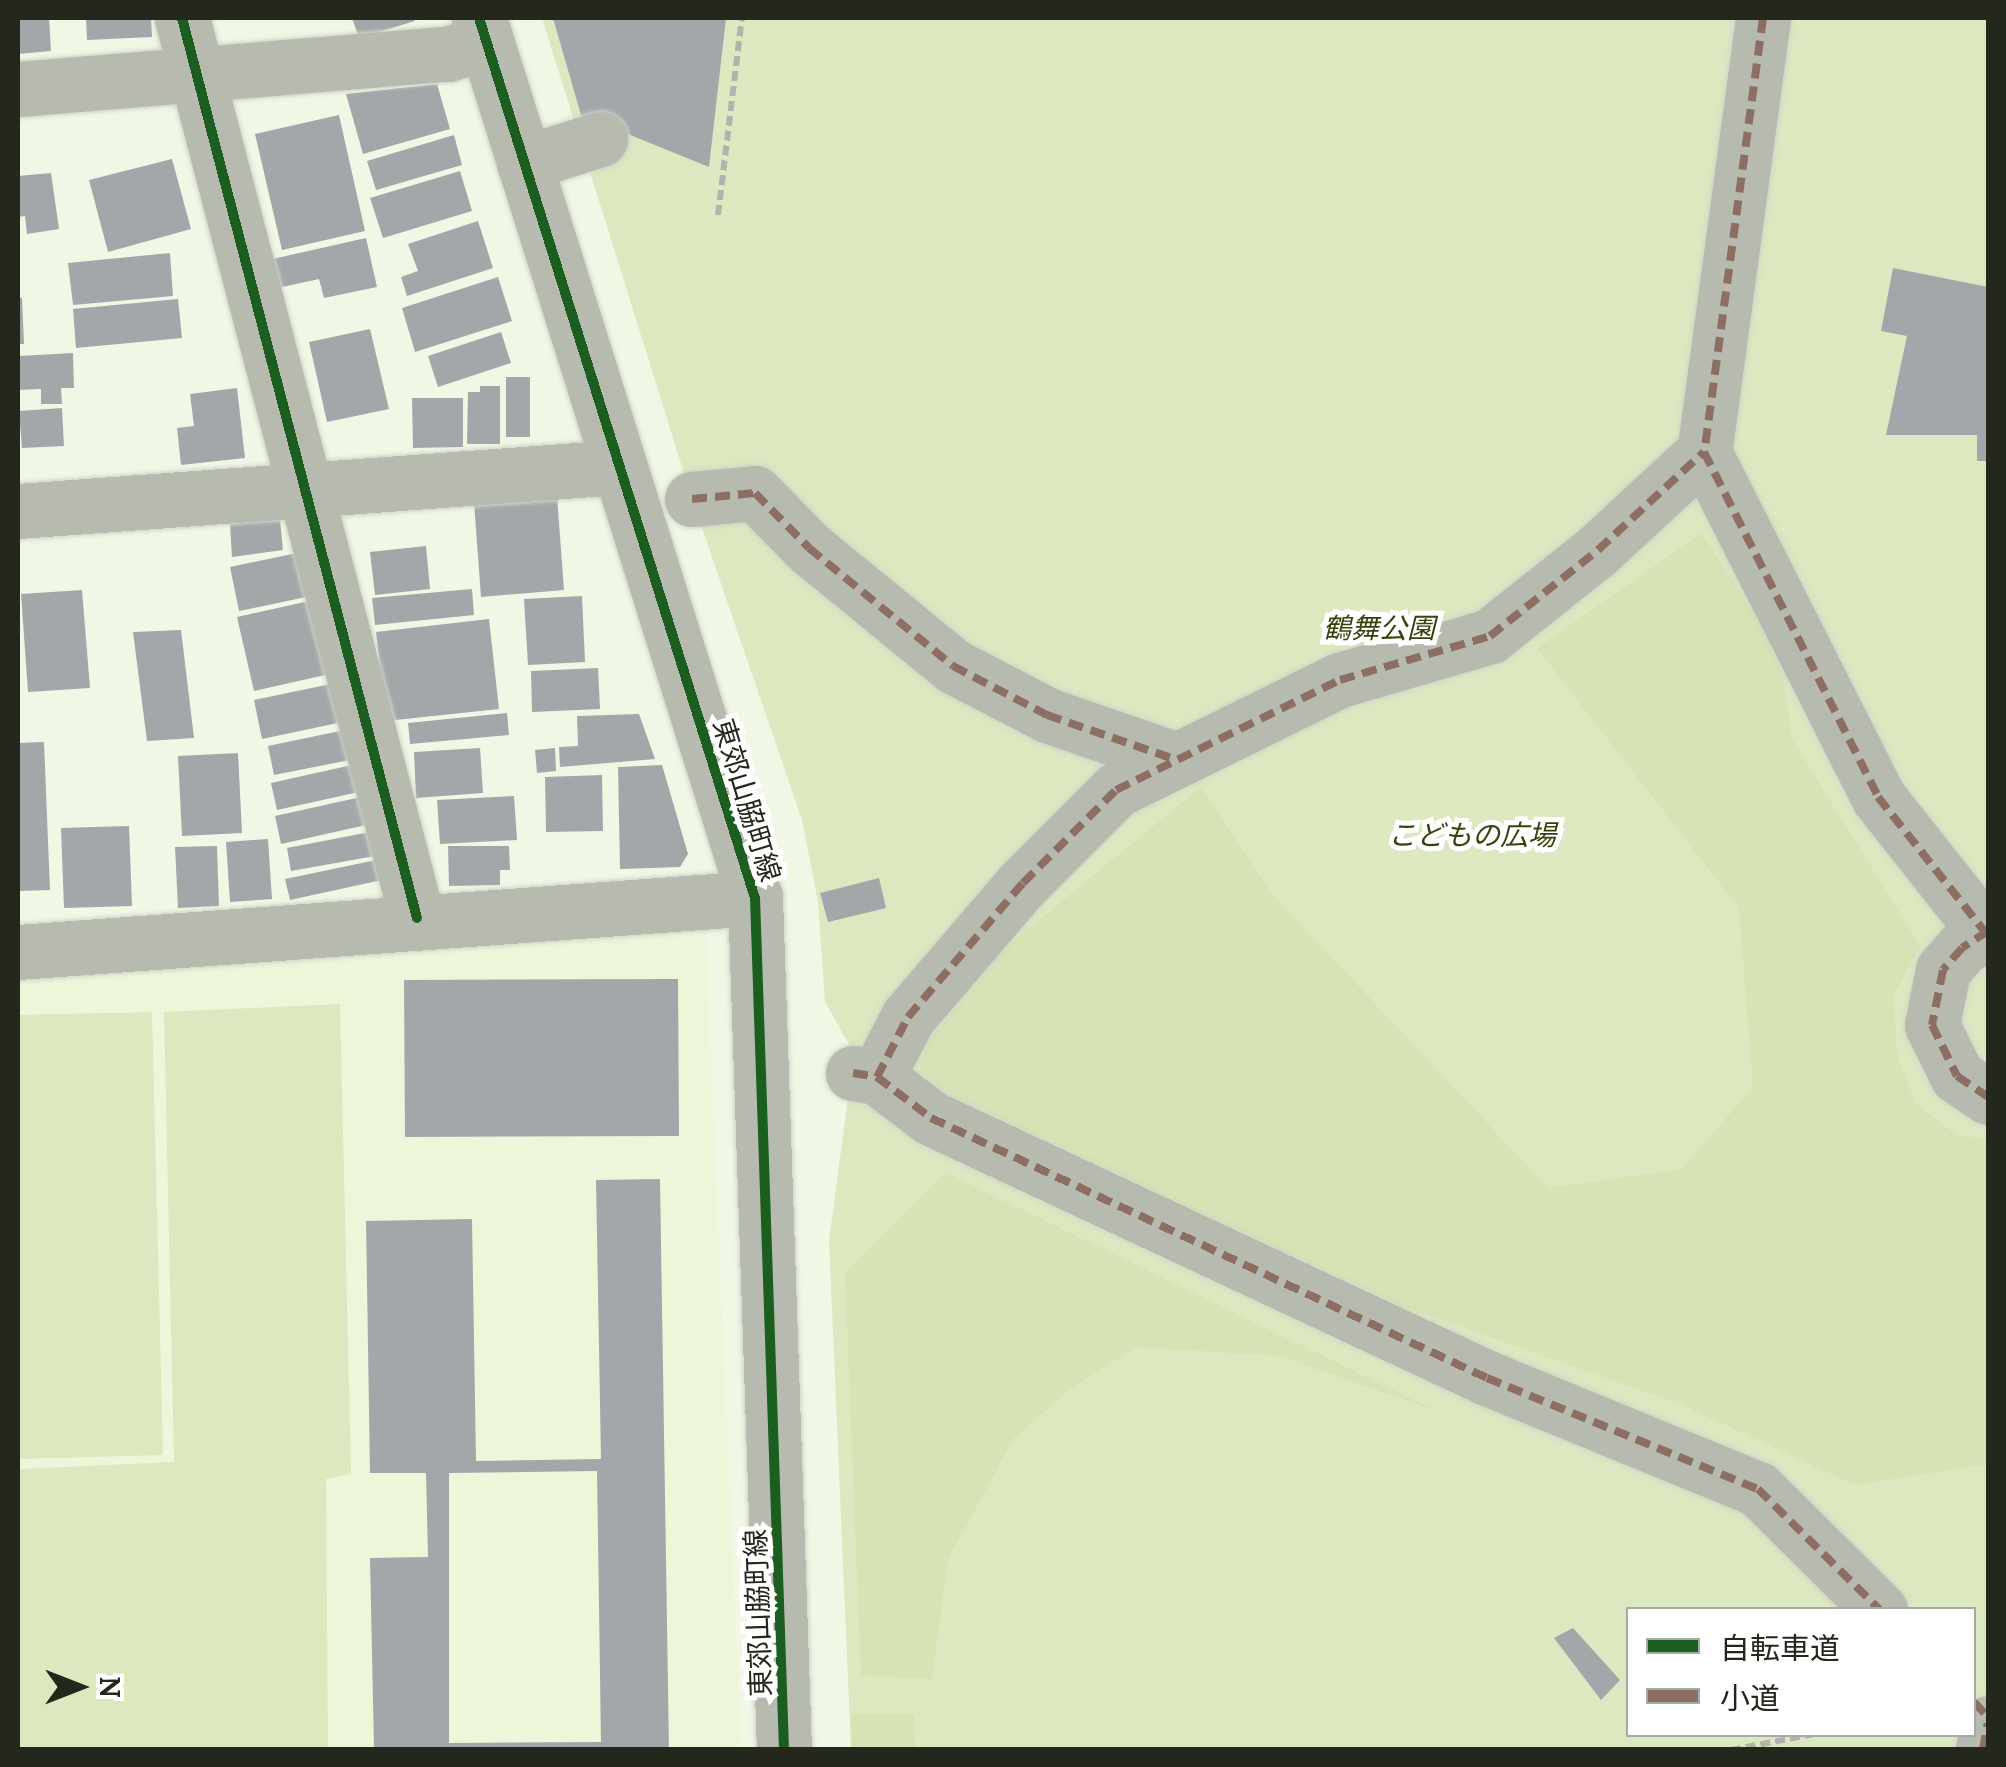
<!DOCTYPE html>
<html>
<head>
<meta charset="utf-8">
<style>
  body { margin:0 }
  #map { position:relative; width:2006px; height:1767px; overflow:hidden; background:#f1f7e5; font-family:Lora,"Noto Sans JP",serif }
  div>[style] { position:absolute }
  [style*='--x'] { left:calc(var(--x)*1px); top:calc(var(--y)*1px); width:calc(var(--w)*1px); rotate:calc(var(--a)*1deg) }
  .built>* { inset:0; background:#edf6d9 }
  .green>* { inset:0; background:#dce8c0 }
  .forest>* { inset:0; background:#d6e3b4 }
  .building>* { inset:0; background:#a3a7aa }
  .path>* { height:6px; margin-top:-3px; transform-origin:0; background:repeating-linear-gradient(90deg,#b0b4aa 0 10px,transparent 0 15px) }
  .roads { filter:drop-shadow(0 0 2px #cfd4c7) drop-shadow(0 0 2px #cfd4c7) }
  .minor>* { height:55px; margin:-27.5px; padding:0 27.5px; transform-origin:27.5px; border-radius:27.5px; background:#b7bbaf }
  .quiet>* { height:8px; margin-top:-4px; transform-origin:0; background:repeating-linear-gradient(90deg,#8d6e63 0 15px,transparent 0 23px) }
  .cycleway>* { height:10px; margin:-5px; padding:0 5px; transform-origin:5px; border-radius:5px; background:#1b5e20 }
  span { translate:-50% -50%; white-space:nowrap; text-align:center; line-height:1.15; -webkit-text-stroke:10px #fff; paint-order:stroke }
  .park-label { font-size:28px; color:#36410b; font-style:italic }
  .street-label { font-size:28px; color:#24281c }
  .frame { position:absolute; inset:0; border:20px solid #24281c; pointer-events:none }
  .legend { position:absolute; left:1626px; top:1607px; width:350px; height:130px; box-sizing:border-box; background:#fff; border:2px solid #a7a9a4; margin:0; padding:12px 18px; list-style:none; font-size:30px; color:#24281c }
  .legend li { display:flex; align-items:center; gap:20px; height:50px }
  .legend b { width:50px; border:2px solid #a7a9a4 }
  .north { position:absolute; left:30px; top:1637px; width:100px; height:100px; -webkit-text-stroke:8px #fff; paint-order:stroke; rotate:90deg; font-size:28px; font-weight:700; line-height:40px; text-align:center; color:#24281c }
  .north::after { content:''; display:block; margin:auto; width:35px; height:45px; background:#24281c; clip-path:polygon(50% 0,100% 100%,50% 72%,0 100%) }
</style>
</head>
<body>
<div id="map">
  <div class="built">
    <div style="clip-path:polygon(705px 927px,741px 1749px,18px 1750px,18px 978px)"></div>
  </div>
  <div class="green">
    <div style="clip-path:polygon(evenodd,542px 18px,1988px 18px,1988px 1749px,851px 1749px,829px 1240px,854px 1053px,825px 1002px,818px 902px,802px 820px,692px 499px,542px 18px,1628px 1610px,1974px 1610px,1974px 1734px,1628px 1734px,1628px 1610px)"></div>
    <div style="clip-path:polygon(340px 1004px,351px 1474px,326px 1479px,328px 1749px,18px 1749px,18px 1469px,174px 1462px,164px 1012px)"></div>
    <div style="clip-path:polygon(152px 1012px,163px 1455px,18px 1459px,18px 1015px)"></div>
  </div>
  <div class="forest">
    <div style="clip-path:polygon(1702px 533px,1780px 655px,1792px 739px,1920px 946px,1894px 995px,1897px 1055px,1916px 1104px,1957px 1135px,1988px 1139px,1988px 1464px,1855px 1485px,1682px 1405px,1403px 1306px,934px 1094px,920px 1066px,930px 1038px,1005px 948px,1201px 787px,1272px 894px,1548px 1188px,1682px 1169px,1753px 1087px,1739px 908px,1537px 648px)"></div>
    <div style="clip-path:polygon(945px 1172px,1441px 1413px,1280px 1356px,1137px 1347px,1074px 1386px,1014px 1438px,948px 1559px,932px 1679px,861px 1675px,845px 1272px)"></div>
    <div style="clip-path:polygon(851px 1714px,914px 1715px,915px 1749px,852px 1749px)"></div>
  </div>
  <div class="building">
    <div style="clip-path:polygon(18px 18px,49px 18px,51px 51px,18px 54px)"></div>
    <div style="clip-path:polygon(86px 18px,151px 18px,152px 37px,87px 40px)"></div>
    <div style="clip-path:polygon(352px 18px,414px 18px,415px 21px,359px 38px)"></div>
    <div style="clip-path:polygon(553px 18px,726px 18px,709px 167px,581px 115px)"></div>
    <div style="clip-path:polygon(437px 84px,450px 129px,363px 154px,346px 94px)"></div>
    <div style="clip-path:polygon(339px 115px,365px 231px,282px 250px,255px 134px)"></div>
    <div style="clip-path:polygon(454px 135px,462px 165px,376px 190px,367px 161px)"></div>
    <div style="clip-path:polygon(172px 159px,191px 229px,108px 252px,89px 180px)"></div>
    <div style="clip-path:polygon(460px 171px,472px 211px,383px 238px,370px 198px)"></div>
    <div style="clip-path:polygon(51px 173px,59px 229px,27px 234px,25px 216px,18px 217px,18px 176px)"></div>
    <div style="clip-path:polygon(478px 221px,493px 268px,407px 296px,401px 277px,418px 271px,408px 244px)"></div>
    <div style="clip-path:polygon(366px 238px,377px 287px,324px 298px,319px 279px,273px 289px,268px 260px)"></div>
    <div style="clip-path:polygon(170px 253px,173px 296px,73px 305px,68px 263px)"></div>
    <div style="clip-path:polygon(1893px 268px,1988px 287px,1988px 461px,1977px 461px,1977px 435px,1886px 435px,1907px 336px,1881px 331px)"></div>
    <div style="clip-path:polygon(498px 277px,512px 321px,415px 352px,402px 308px)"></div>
    <div style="clip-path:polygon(18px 298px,22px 298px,24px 344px,18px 344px)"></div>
    <div style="clip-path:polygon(178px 299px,182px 338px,76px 348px,73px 309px)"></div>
    <div style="clip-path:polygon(370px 329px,389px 409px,327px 422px,309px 342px)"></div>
    <div style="clip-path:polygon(501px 332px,511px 363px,438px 387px,428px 356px)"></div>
    <div style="clip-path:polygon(73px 353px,74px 388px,61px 388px,62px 404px,41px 404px,41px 389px,18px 390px,18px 356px)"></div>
    <div style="clip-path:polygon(506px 377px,530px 377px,530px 437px,506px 437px)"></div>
    <div style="clip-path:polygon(480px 386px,500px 386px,500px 444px,467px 444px,468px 392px,480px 392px)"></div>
    <div style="clip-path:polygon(237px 388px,245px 458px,181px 465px,177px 428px,194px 426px,190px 394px)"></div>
    <div style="clip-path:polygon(412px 398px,463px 398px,463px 447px,413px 448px)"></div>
    <div style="clip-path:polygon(62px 408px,64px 446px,22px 448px,19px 411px)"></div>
    <div style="clip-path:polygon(557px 496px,564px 590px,481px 597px,474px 502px)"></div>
    <div style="clip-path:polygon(280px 519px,283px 550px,232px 557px,230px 524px)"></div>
    <div style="clip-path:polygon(426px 546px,430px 589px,375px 595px,370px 552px)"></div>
    <div style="clip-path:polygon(302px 552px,311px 596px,239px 611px,230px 567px)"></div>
    <div style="clip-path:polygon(472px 589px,474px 615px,375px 625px,372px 598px)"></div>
    <div style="clip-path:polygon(82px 590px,90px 688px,28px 692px,21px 594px)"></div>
    <div style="clip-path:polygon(582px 596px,585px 662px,528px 665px,524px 599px)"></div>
    <div style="clip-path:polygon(318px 599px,334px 673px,254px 691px,237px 617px)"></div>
    <div style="clip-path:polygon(489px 619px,499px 709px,386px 721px,376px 632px)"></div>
    <div style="clip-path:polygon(181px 630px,194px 738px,147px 741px,133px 632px)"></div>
    <div style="clip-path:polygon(598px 668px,600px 709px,532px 712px,531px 671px)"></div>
    <div style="clip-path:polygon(350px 680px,357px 719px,262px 739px,254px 700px)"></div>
    <div style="clip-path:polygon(507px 713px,509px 735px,410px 744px,408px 723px)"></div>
    <div style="clip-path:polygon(639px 714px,655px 759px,560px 767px,559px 747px,578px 746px,577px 716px)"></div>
    <div style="clip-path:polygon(359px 727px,365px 757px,274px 775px,268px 746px)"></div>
    <div style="clip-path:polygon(44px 742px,50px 890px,18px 891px,18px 743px)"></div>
    <div style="clip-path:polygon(480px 748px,483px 793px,416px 798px,414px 752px)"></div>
    <div style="clip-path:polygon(555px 748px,556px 771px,537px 773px,535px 750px)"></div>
    <div style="clip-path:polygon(238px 753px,242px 833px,182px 836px,178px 756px)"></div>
    <div style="clip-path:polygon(361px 763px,368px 790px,277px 810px,271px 783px)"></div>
    <div style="clip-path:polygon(662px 765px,688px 854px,680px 867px,620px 869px,618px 767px)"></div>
    <div style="clip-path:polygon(602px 775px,603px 831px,546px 832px,545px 777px)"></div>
    <div style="clip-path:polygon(370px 795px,375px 823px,281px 844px,275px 816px)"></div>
    <div style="clip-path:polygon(514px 796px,517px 840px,440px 844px,437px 800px)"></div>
    <div style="clip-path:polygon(129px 826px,132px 906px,64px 908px,61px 828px)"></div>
    <div style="clip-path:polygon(370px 832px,375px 856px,291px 871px,287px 848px)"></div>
    <div style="clip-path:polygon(268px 839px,272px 899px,230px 902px,226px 842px)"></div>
    <div style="clip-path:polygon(217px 846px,219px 906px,178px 908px,175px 847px)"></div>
    <div style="clip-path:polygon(448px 846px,509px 846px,510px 870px,500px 870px,500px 885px,449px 886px)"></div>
    <div style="clip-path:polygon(386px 858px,391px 878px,290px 900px,285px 879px)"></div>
    <div style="clip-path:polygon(879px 878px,886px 908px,828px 922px,820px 893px)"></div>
    <div style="clip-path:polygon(678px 979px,679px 1136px,405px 1137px,404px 980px)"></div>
    <div style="clip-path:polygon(evenodd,660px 1179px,669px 1750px,374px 1750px,370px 1558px,428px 1557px,426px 1473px,370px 1473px,366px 1221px,472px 1219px,476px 1461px,601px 1459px,596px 1180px,660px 1179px,597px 1471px,601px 1742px,449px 1743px,449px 1473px,597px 1471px)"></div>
    <div style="clip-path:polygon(1573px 1628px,1620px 1680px,1601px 1700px,1554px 1638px)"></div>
  </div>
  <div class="path">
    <div style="--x:718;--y:215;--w:198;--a:-83.1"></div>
    <div style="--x:1731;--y:1750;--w:86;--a:-10.8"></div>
  </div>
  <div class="roads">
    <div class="minor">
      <div style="--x:182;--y:18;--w:930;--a:75.37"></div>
      <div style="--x:479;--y:18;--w:922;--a:72.59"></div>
      <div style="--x:755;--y:898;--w:852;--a:88.05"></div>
      <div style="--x:1763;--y:18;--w:438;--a:97.7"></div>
      <div style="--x:1704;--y:452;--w:386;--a:63.2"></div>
      <div style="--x:1878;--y:797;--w:172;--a:51.6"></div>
      <div style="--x:18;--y:89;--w:431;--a:-4.7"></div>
      <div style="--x:448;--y:54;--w:40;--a:-18"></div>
      <div style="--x:524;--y:163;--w:80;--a:-17.5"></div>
      <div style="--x:692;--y:499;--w:63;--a:-5.4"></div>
      <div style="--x:755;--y:493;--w:77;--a:45.5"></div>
      <div style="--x:809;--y:548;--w:186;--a:39.3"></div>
      <div style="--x:953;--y:666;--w:106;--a:27.5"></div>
      <div style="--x:1047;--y:715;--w:134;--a:19.1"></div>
      <div style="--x:18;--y:511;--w:603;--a:-4.19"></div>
      <div style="--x:1988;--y:931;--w:31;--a:147"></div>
      <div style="--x:1962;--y:948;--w:29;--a:131"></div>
      <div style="--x:1943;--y:970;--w:56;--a:101.3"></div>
      <div style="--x:1932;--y:1025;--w:57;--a:63.9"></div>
      <div style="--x:1957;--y:1076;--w:37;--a:34"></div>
      <div style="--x:18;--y:952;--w:739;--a:-4.19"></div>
      <div style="--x:853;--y:1073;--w:24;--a:9"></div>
      <div style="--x:877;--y:1077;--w:68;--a:37.2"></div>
      <div style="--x:931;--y:1118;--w:614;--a:25.06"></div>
      <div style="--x:1487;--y:1378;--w:293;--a:22.3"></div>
      <div style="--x:1758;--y:1489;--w:172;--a:44.8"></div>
      <div style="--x:877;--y:1077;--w:68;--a:-62.7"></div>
      <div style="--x:908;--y:1017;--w:177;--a:-49.4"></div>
      <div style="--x:1023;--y:883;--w:132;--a:-45"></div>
      <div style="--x:1116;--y:790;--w:250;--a:-26.2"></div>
      <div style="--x:1340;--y:680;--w:156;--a:-16.3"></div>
      <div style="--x:1490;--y:636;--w:138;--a:-38.5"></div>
      <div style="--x:1598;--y:550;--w:144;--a:-42.8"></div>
      <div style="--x:1983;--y:1750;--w:27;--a:-80"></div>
    </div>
  </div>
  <div class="quiet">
    <div style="--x:1763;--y:18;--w:438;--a:97.7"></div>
    <div style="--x:1704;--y:452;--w:386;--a:63.2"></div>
    <div style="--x:1878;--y:797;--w:172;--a:51.6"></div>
    <div style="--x:692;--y:499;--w:63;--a:-5.4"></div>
    <div style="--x:755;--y:493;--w:77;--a:45.5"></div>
    <div style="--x:809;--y:548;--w:186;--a:39.3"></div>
    <div style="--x:953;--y:666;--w:106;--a:27.5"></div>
    <div style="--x:1047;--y:715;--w:134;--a:19.1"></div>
    <div style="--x:1988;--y:931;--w:31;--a:147"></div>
    <div style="--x:1962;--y:948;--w:29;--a:131"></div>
    <div style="--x:1943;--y:970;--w:56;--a:101.3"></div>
    <div style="--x:1932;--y:1025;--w:57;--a:63.9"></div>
    <div style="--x:1957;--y:1076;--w:37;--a:34"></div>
    <div style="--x:853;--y:1073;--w:24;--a:9"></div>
    <div style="--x:877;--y:1077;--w:68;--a:37.2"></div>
    <div style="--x:931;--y:1118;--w:614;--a:25.06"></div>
    <div style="--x:1487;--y:1378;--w:293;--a:22.3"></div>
    <div style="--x:1758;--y:1489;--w:172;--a:44.8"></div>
    <div style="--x:877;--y:1077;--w:68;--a:-62.7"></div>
    <div style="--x:908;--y:1017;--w:177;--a:-49.4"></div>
    <div style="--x:1023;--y:883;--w:132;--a:-45"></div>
    <div style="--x:1116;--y:790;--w:250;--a:-26.2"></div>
    <div style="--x:1340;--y:680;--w:156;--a:-16.3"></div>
    <div style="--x:1490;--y:636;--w:138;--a:-38.5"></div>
    <div style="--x:1598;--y:550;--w:144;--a:-42.8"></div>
    <div style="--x:1974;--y:1702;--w:21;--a:47"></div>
    <div style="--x:1983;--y:1750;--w:27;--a:-80"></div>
  </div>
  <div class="cycleway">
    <div style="--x:182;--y:18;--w:930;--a:75.37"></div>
    <div style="--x:479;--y:18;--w:922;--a:72.59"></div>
    <div style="--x:755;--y:898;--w:852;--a:88.05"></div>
  </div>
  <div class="park-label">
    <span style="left:1379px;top:628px">鶴舞公園</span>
    <span style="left:1472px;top:835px">こどもの広場</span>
  </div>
  <div class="street-label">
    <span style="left:747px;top:800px;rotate:73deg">東郊山脇町線</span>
    <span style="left:758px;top:1613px;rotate:-92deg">東郊山脇町線</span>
  </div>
  <div class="frame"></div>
  <ul class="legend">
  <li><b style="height:12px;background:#1b5e20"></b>自転車道</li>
  <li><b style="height:12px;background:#8d6e63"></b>小道</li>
  </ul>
  <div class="north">N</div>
</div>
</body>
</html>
